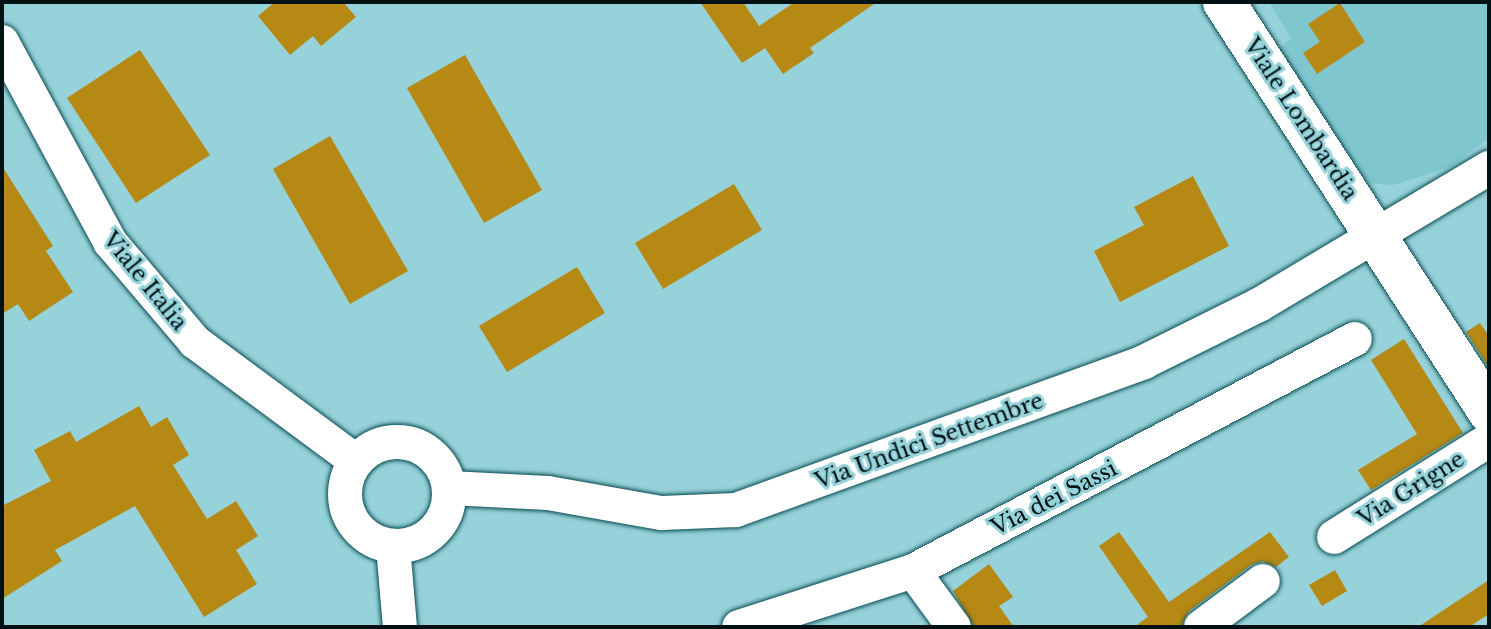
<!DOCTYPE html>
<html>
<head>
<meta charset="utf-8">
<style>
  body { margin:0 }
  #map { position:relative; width:1491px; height:629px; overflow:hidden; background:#96d2d9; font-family:"Libre Baskerville",serif }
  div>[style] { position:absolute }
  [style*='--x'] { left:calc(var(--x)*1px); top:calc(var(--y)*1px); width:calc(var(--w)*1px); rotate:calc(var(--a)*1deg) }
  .built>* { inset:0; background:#80c6ce }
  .building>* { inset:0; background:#b58914 }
  .roads { filter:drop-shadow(0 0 2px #074b51) drop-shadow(0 0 2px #074b51) }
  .minor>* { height:34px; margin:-17px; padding:0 17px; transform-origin:17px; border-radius:17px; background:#fff }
  .minor>.ring { margin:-17px; padding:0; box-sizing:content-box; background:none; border:34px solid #fff; border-radius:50% }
  .tertiary>* { height:42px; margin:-21px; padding:0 21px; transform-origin:21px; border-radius:21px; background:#fff }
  span { translate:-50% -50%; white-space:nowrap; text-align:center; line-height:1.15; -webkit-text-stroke:6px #96d2d9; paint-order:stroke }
  .street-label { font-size:22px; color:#001114 }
  .frame { position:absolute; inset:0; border:4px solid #001114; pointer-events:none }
</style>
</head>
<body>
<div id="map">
  <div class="built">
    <div style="clip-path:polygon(1269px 2px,1489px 2px,1489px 138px,1451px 167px,1393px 185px,1369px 183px,1272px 55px,1291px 38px)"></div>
  </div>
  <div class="building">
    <div style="clip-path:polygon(275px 2px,343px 2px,356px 17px,321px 46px,313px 36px,290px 55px,258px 16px)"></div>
    <div style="clip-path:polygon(700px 2px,743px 2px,759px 26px,795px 2px,877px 2px,810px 48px,814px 53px,783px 74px,765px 48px,742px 63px)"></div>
    <div style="clip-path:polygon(1340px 3px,1365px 42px,1317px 74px,1303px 53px,1320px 42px,1308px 24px)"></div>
    <div style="clip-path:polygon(140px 50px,210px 155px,136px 203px,67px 98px)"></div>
    <div style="clip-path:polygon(465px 55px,542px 190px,484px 223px,407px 88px)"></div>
    <div style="clip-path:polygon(330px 136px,408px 271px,350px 304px,273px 169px)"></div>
    <div style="clip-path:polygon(2px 166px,53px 246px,46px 251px,73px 292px,29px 321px,18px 304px,2px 314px)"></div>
    <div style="clip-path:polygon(1193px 176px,1229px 246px,1120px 302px,1094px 251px,1144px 225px,1134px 207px)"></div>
    <div style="clip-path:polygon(734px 184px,762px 230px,663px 289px,635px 243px)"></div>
    <div style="clip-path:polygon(577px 267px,605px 313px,507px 372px,479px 326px)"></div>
    <div style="clip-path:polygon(1480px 323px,1489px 336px,1489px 368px,1466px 332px)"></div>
    <div style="clip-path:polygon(1404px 339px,1463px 433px,1371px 490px,1358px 470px,1417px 434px,1371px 360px)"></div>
    <div style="clip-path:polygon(139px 406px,151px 427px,167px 417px,189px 455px,173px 465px,207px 519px,236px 501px,258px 536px,236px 550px,257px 584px,204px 617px,135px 506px,55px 550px,62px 561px,2px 599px,2px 506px,51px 481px,34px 450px,70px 431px,76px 442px)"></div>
    <div style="clip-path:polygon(1119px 532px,1169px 602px,1270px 532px,1289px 557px,1276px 567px,1262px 561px,1251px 565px,1189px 611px,1181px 627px,1134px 627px,1148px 617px,1099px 546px)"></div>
    <div style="clip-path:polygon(989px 564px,1013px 597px,999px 606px,1014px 627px,974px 627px,953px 591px)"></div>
    <div style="clip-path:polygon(1335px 570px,1347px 591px,1322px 606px,1309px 585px)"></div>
    <div style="clip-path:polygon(1489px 580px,1489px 614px,1469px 627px,1418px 627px)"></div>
  </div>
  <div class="roads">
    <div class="minor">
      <div style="--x:2;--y:42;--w:227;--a:61.6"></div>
      <div style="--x:110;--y:242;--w:131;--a:49.6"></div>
      <div style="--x:195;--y:342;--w:200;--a:36.5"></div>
      <div class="ring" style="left:345px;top:442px;width:70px;height:70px"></div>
      <div style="--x:449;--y:488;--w:99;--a:2.9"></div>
      <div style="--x:548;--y:493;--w:116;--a:10"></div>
      <div style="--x:662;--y:513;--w:74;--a:-2.3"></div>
      <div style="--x:736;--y:510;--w:434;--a:-19.9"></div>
      <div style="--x:1144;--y:362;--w:128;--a:-26.4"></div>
      <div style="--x:1259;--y:305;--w:268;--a:-30.8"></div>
      <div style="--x:1334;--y:537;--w:183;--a:-32"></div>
      <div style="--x:393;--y:546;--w:81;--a:85.1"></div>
      <div style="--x:913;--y:571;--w:69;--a:53.8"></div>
      <div style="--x:739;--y:627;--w:183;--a:-17.8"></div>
      <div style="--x:913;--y:571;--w:499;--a:-27.7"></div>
      <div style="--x:1201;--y:627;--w:77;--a:-36.6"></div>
    </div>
    <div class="tertiary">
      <div style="--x:1224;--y:2;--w:488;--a:57.1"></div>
    </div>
  </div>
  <div class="street-label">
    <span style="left:1301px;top:119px;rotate:57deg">Viale Lombardia</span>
    <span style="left:145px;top:281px;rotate:51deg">Viale Italia</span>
    <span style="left:929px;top:441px;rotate:-20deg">Via Undici Settembre</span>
    <span style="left:1411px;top:489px;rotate:-32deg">Via Grigne</span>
    <span style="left:1054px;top:498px;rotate:-27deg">Via dei Sassi</span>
  </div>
  <div class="frame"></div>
</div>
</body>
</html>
